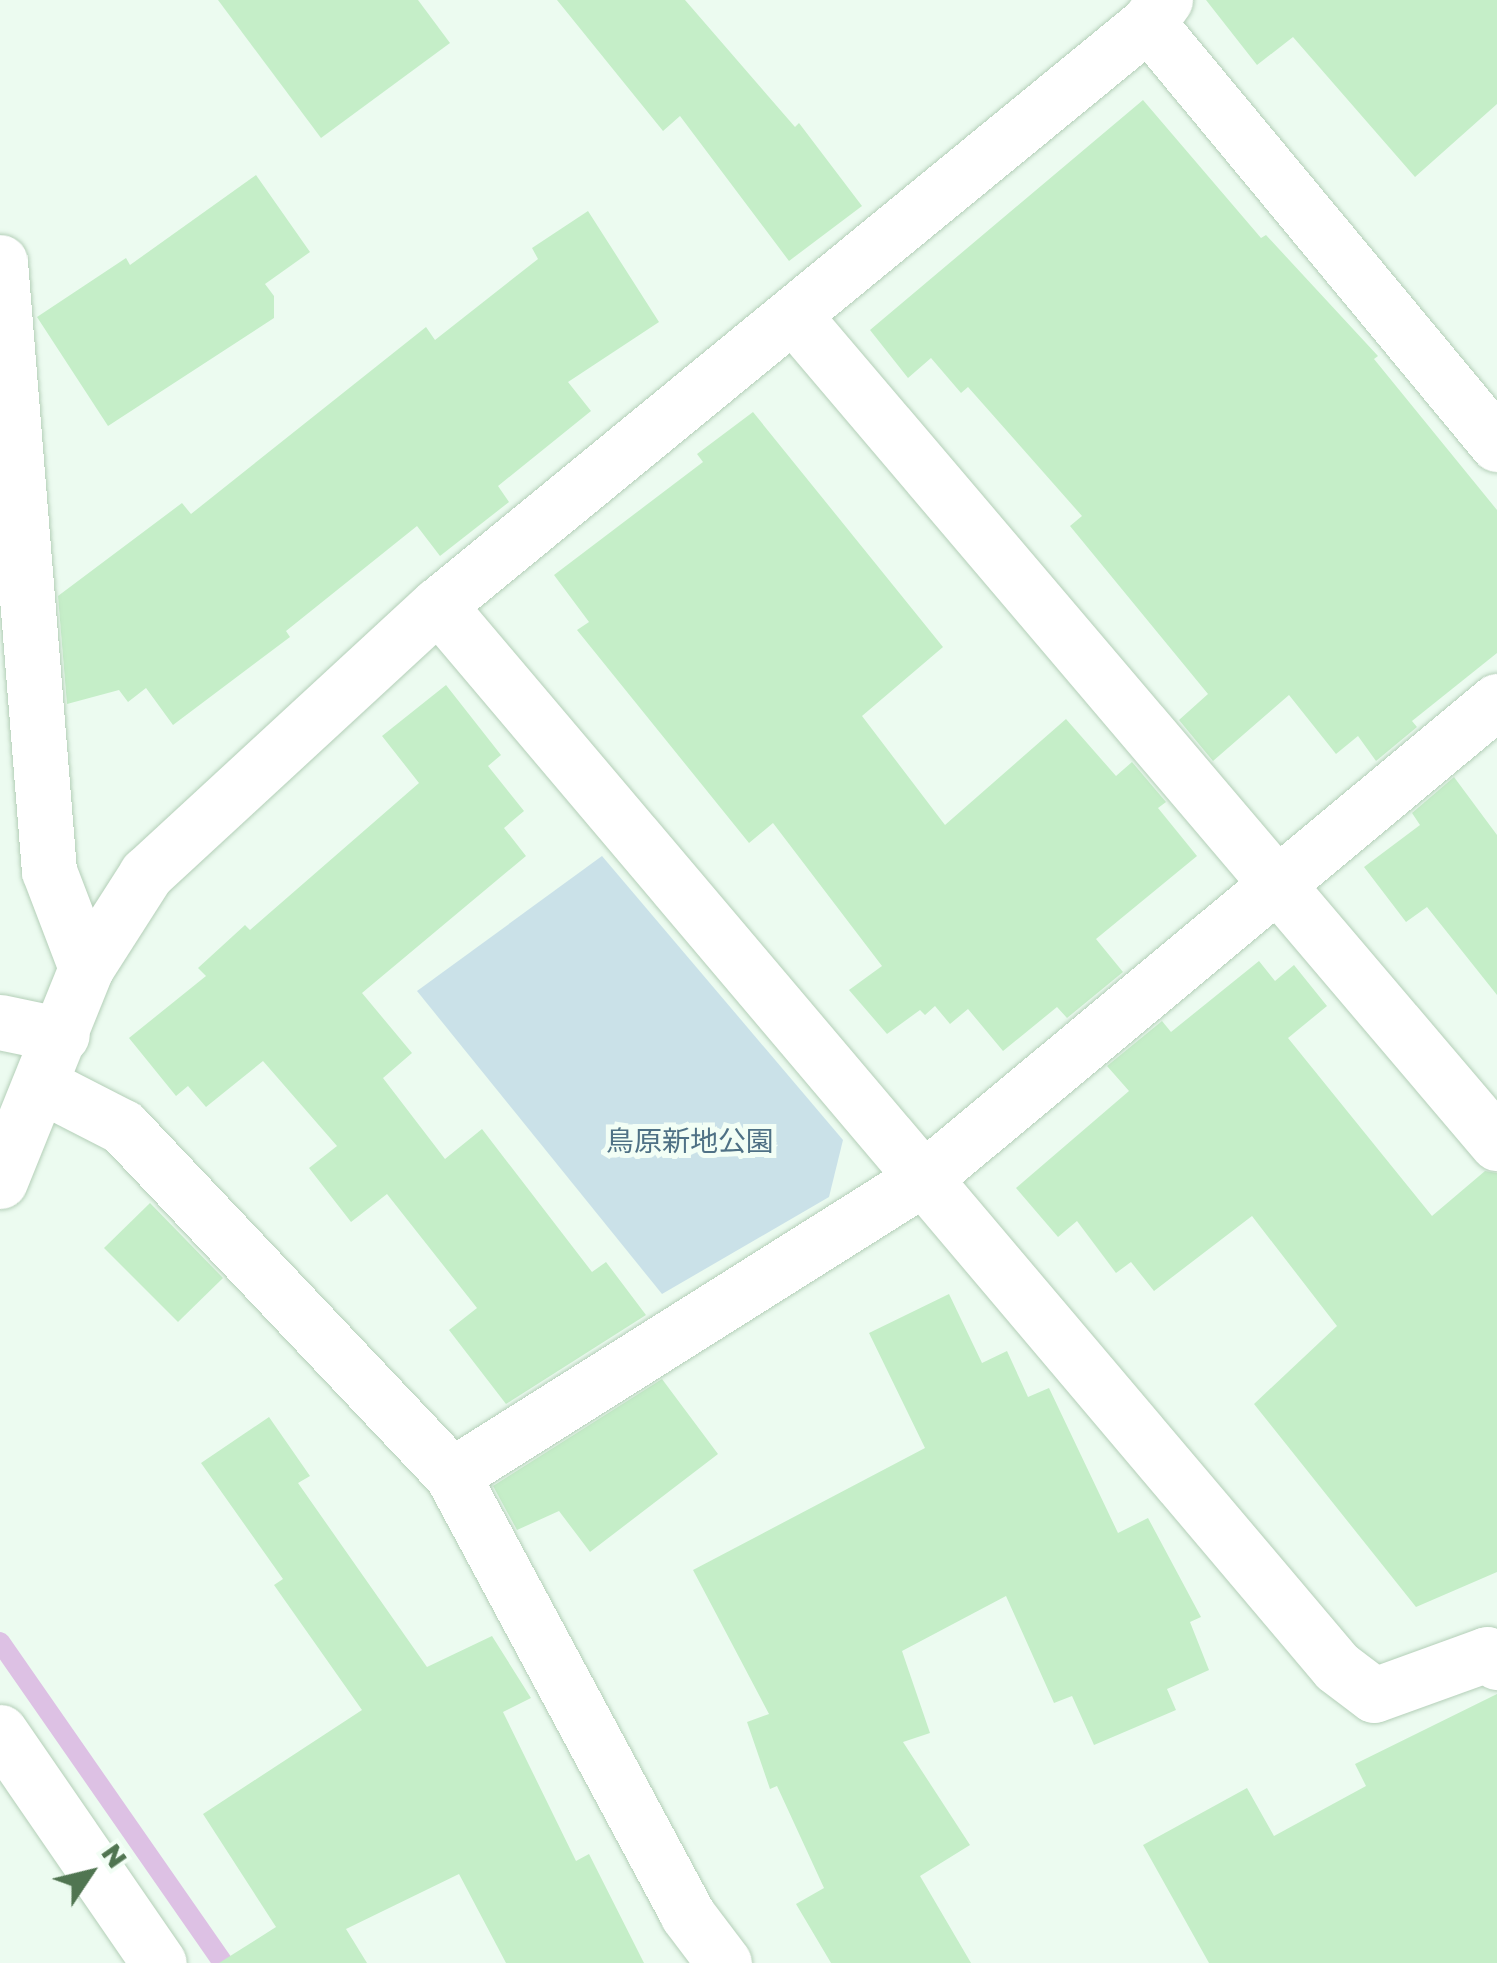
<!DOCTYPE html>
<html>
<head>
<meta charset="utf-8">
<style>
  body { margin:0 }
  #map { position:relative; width:1497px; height:1963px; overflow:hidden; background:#ecfbf0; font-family:"Golos Text","Noto Sans JP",sans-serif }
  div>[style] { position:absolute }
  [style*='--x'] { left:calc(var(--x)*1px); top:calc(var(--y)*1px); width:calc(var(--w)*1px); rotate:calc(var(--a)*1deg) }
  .green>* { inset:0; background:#cae1e8 }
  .stream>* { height:20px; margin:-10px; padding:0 10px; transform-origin:10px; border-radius:10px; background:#ddc1e4 }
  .building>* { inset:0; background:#c5eec8 }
  .roads { filter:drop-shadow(0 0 2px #b4cfb8) drop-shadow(0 0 2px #b4cfb8) }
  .minor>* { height:55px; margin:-27.5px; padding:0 27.5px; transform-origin:27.5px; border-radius:27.5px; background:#fff }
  span { translate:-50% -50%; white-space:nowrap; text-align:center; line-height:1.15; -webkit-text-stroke:10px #f2fef5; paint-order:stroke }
  .park-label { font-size:28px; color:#4f7185 }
  .north { position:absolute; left:40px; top:1823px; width:100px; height:100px; -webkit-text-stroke:8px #f2fef5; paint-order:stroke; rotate:55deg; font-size:28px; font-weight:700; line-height:40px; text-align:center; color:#507551 }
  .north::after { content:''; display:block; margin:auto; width:35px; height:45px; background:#507551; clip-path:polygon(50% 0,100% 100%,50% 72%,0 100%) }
</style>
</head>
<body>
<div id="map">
  <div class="green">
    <div style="clip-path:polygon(602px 856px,843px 1140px,829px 1197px,662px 1294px,417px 991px)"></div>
  </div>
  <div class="stream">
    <div style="--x:0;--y:1642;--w:391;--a:55.2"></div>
  </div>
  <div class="building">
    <div style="clip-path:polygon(218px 0,418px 0,450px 43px,321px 138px)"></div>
    <div style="clip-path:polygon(557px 0,685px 0,795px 127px,799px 123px,862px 206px,789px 261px,680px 116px,663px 131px)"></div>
    <div style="clip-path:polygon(1206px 0,1497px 0,1497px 104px,1415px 177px,1293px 37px,1257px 65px)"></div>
    <div style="clip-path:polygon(1143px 100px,1261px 238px,1266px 235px,1378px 356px,1374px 359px,1497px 510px,1497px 653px,1412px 721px,1417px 727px,1376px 761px,1358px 736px,1336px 754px,1289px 695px,1213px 761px,1179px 720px,1208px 694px,1070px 526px,1082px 516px,968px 387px,961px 393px,931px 358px,908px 378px,870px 330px)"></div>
    <div style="clip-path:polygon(256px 175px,310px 252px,265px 284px,274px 296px,274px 318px,108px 426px,37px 317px,126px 258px,130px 265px)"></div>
    <div style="clip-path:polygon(588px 211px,659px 322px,568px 382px,591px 411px,498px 486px,509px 502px,440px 556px,417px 526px,286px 631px,290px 637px,173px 725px,146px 688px,128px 702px,119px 690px,67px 704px,58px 596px,182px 503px,191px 514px,426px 327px,435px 340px,538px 259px,532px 248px)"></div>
    <div style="clip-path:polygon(753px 412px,943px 647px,862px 716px,945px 825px,1066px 719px,1116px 776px,1132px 762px,1166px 802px,1158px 808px,1197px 856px,1096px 939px,1123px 972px,1067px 1018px,1057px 1007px,1003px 1051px,968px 1009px,950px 1024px,935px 1006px,925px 1015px,920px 1010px,887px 1034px,849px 990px,882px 966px,773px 823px,749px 843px,577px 630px,589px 622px,554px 575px,703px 462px,697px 454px)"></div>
    <div style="clip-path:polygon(446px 685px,501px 755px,488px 766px,524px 811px,504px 828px,526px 856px,362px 993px,412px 1053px,383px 1078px,445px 1159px,482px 1129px,592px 1272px,606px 1262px,646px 1315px,506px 1404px,449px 1330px,477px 1308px,387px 1194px,351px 1222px,309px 1168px,337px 1146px,263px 1061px,206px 1107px,188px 1086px,176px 1096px,129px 1038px,206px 976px,198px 968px,245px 925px,250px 930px,419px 783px,382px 736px)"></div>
    <div style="clip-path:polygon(1454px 777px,1497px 835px,1497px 995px,1427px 907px,1406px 922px,1364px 867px,1420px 825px,1412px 813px)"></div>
    <div style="clip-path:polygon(1259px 961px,1275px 981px,1294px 965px,1327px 1006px,1288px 1038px,1432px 1216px,1485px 1171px,1497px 1173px,1497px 1572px,1416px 1607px,1254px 1404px,1337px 1326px,1252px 1216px,1154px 1291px,1131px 1262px,1116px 1273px,1077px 1221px,1058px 1237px,1016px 1188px,1129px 1091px,1107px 1066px,1162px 1021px,1171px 1032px)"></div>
    <div style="clip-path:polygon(150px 1203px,223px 1278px,178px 1322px,104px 1248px)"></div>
    <div style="clip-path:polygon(949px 1294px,982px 1363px,1007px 1351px,1028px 1397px,1049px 1388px,1118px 1533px,1148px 1518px,1201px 1617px,1190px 1622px,1209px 1670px,1167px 1689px,1176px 1710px,1094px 1745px,1072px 1696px,1054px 1703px,1006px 1596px,902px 1651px,930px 1733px,903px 1742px,970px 1845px,920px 1876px,971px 1963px,831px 1963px,796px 1904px,824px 1888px,777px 1786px,770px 1789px,747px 1722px,769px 1714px,693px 1570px,925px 1448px,869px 1333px)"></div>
    <div style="clip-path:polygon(662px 1379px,718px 1454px,590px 1552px,559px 1511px,517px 1530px,493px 1486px)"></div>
    <div style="clip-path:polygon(269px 1417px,310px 1476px,298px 1483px,427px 1667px,492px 1636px,531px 1698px,503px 1712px,576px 1861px,589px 1854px,644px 1963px,506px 1963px,459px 1874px,346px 1929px,367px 1963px,219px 1963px,276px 1927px,203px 1814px,362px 1710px,274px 1585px,283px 1579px,201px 1463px)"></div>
    <div style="clip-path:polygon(1497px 1694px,1497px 1963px,1209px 1963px,1143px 1845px,1247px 1788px,1274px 1836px,1366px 1786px,1355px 1764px)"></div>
  </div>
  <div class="roads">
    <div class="minor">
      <div style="--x:1148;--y:23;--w:547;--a:50.34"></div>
      <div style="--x:0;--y:262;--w:611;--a:85.4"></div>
      <div style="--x:49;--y:871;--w:104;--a:69.1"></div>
      <div style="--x:793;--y:315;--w:1087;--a:49.63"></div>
      <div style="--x:438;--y:605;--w:1391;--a:49.75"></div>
      <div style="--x:1337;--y:1667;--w:46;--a:37.1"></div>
      <div style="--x:1374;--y:1695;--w:120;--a:-19.9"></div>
      <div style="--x:1487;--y:1654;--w:13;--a:39"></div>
      <div style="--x:0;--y:1022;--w:63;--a:11.8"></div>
      <div style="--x:41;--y:1085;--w:92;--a:27.1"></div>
      <div style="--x:123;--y:1127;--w:479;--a:46.6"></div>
      <div style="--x:452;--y:1475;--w:498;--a:61.8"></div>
      <div style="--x:687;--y:1914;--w:61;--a:52.9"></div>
      <div style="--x:0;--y:1181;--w:230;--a:-68"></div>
      <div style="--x:86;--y:968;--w:112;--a:-57.4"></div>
      <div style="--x:146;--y:874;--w:397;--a:-42.7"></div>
      <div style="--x:438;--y:605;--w:918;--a:-39.34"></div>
      <div style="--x:1148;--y:23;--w:29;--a:-54"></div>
      <div style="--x:452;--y:1475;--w:559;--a:-32.21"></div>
      <div style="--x:925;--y:1177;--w:744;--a:-39.77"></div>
      <div style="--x:0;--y:1732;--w:280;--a:55.5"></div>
    </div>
  </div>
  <div class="park-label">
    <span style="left:690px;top:1141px">鳥原新地公園</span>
  </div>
  <div class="north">N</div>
</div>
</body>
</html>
